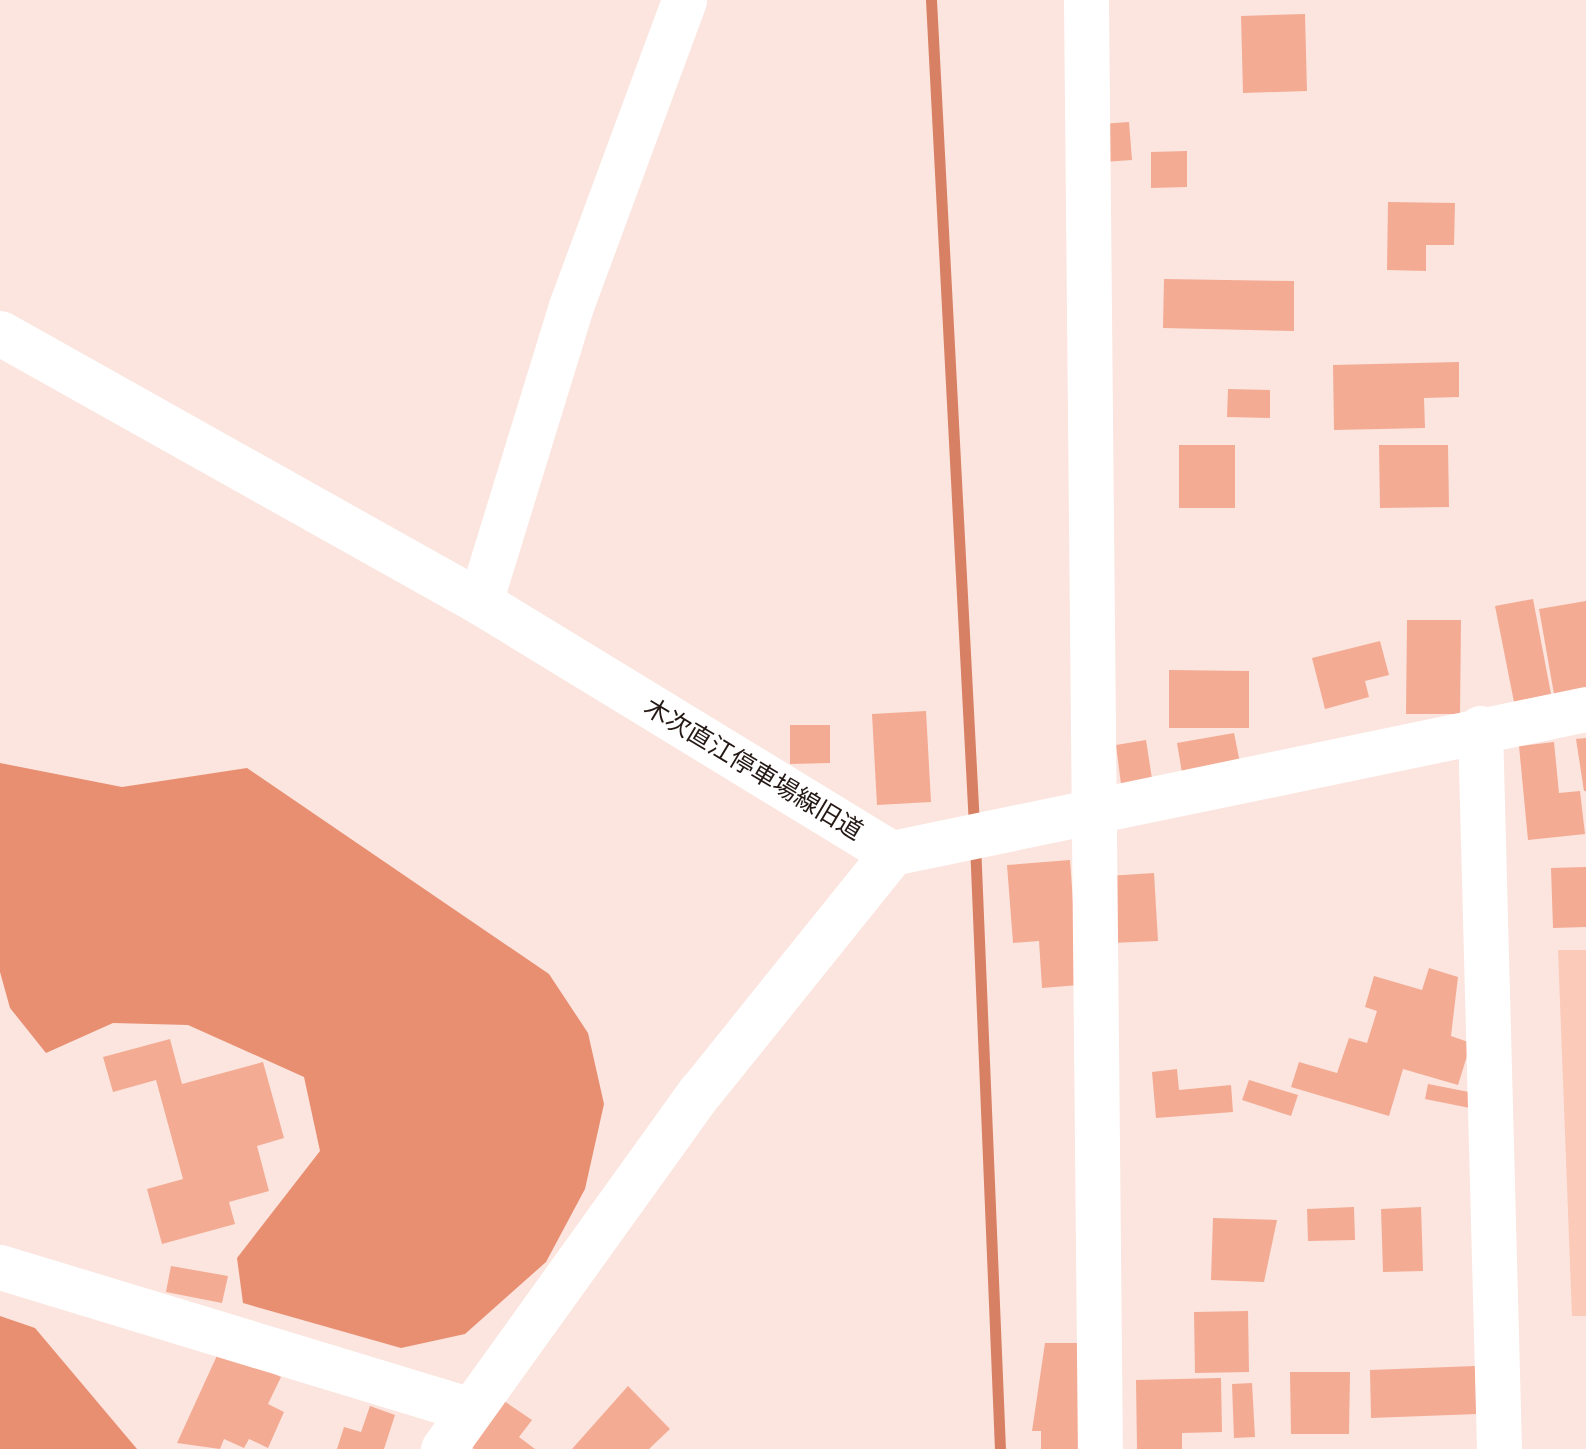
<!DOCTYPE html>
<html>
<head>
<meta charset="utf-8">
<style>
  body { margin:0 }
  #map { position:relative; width:1586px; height:1449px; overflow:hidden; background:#fbe5de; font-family:"Noto Sans","Noto Sans JP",sans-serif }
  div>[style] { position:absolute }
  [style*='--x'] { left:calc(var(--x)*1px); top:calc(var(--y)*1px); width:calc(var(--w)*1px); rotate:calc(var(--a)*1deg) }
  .green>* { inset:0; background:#fccab9 }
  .forest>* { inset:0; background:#e88f72 }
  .stream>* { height:11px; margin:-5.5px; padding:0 5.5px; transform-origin:5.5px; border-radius:5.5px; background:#d88064 }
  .building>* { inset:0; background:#f4ab93 }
  .minor>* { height:45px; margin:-22.5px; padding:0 22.5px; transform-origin:22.5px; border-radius:22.5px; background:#fff }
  span { translate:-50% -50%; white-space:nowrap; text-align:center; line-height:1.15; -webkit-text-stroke:9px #fff; paint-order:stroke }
  .street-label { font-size:25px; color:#241814 }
</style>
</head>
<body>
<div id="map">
  <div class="green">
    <div style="clip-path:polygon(1558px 950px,1586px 950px,1586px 1316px,1572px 1316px)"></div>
  </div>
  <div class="forest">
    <div style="clip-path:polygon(0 763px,122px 787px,247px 768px,549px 974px,588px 1033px,604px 1104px,585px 1189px,546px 1262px,465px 1334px,401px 1348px,243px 1303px,237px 1258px,320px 1151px,304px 1077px,188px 1025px,113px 1023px,46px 1053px,10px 1008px,0 972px)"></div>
    <div style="clip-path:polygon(0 1316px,35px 1328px,137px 1449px,0 1449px)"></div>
  </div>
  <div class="stream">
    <div style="--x:931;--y:0;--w:826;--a:87.02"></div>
    <div style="--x:975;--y:843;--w:607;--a:87.64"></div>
  </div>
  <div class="building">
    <div style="clip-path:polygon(1305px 14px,1307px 91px,1243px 93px,1241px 16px)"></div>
    <div style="clip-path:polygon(1129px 122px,1132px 160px,1103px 162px,1101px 124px)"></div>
    <div style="clip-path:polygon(1187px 151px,1187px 187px,1151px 188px,1151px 152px)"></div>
    <div style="clip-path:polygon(1388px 202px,1455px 203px,1454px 245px,1426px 245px,1426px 271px,1387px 270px)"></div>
    <div style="clip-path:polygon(1164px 279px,1294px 281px,1294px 331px,1163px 328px)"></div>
    <div style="clip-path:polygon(1459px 362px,1459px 397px,1424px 398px,1425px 428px,1334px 430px,1333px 365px)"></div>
    <div style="clip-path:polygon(1228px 389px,1270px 390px,1270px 418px,1227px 417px)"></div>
    <div style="clip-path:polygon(1179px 445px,1235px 445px,1235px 508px,1179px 508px)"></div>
    <div style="clip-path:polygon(1379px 445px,1448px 445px,1449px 507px,1380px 508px)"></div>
    <div style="clip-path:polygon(1533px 599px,1551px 694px,1514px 702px,1495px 606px)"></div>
    <div style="clip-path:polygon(1586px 601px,1586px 688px,1554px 694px,1539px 609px)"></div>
    <div style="clip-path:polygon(1407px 620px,1461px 620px,1460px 714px,1406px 714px)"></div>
    <div style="clip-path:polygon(1380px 641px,1389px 675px,1365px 681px,1369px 697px,1325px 709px,1312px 658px)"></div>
    <div style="clip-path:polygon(1169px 670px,1249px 671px,1249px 728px,1169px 728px)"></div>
    <div style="clip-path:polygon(926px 711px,931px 802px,877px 805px,872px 714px)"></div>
    <div style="clip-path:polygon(790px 725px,830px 725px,830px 763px,790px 764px)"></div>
    <div style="clip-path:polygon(1234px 733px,1240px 763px,1182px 773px,1177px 743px)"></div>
    <div style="clip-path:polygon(1586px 738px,1586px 791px,1584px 791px,1576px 739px)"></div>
    <div style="clip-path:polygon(1146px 740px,1152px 779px,1121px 784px,1116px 745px)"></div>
    <div style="clip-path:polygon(1554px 742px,1559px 793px,1580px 791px,1585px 834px,1528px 840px,1519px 746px)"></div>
    <div style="clip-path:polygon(1070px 860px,1079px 985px,1042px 988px,1039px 941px,1013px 943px,1007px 865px)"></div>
    <div style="clip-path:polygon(1586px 867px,1586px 927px,1553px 928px,1551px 868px)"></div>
    <div style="clip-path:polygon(1154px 873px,1158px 941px,1111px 943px,1108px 876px)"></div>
    <div style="clip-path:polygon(1429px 968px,1458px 977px,1451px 1036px,1471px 1043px,1458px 1085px,1403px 1069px,1389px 1116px,1291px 1087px,1299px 1062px,1337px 1073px,1349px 1038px,1367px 1043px,1377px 1011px,1365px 1007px,1374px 976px,1422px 990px)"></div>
    <div style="clip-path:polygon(170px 1039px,182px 1084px,263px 1062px,284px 1138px,257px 1146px,269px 1191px,229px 1202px,235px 1224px,162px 1244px,147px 1189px,183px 1179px,156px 1080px,113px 1092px,103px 1057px)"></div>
    <div style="clip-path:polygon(1177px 1069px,1179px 1090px,1231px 1085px,1233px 1112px,1156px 1118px,1152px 1072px)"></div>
    <div style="clip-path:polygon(1249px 1080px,1298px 1095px,1291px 1116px,1242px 1100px)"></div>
    <div style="clip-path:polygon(1428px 1084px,1474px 1093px,1470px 1108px,1425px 1099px)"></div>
    <div style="clip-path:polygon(1354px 1207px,1355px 1240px,1308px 1241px,1307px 1209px)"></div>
    <div style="clip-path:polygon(1421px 1207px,1423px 1271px,1383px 1272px,1381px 1209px)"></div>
    <div style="clip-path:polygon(1213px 1218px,1277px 1220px,1264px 1282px,1211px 1280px)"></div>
    <div style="clip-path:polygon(171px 1266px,228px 1276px,222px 1303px,166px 1292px)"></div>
    <div style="clip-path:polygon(1248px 1311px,1249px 1372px,1195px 1373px,1194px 1312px)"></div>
    <div style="clip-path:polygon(1045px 1343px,1085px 1343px,1086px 1449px,1041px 1449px,1041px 1431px,1032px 1431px)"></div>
    <div style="clip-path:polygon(220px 1349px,281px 1377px,268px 1404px,284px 1412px,268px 1448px,249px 1439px,244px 1448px,224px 1439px,220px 1449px,177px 1443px)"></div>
    <div style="clip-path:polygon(1475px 1366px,1477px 1414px,1371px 1418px,1370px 1370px)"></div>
    <div style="clip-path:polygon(1290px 1372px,1350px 1372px,1349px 1434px,1291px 1434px)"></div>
    <div style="clip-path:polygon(1221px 1378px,1222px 1432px,1182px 1433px,1182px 1449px,1137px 1449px,1136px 1380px)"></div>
    <div style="clip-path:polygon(1252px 1383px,1255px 1437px,1234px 1438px,1232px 1384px)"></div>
    <div style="clip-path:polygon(628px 1386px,670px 1429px,649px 1449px,572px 1449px)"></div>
    <div style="clip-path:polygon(504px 1401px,532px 1420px,519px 1437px,535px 1449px,474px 1449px,459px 1436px)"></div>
    <div style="clip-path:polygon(370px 1406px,395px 1415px,384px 1449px,337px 1449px,344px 1427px,361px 1432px)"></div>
  </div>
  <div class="minor">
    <div style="--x:1086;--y:0;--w:1449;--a:89.45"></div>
    <div style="--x:0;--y:333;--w:550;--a:29.27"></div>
    <div style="--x:480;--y:602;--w:482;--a:31.4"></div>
    <div style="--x:892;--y:853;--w:709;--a:-11.72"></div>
    <div style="--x:480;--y:602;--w:310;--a:-72.9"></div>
    <div style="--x:571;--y:306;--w:326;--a:-69.7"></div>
    <div style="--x:1480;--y:728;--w:721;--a:88.49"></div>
    <div style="--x:0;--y:1267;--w:486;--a:16.9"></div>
    <div style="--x:443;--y:1449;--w:440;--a:-54.3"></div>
    <div style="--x:700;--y:1092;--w:307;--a:-51.2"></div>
  </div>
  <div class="street-label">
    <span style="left:754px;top:768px;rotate:31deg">木次直江停車場線旧道</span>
  </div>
</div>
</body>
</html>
